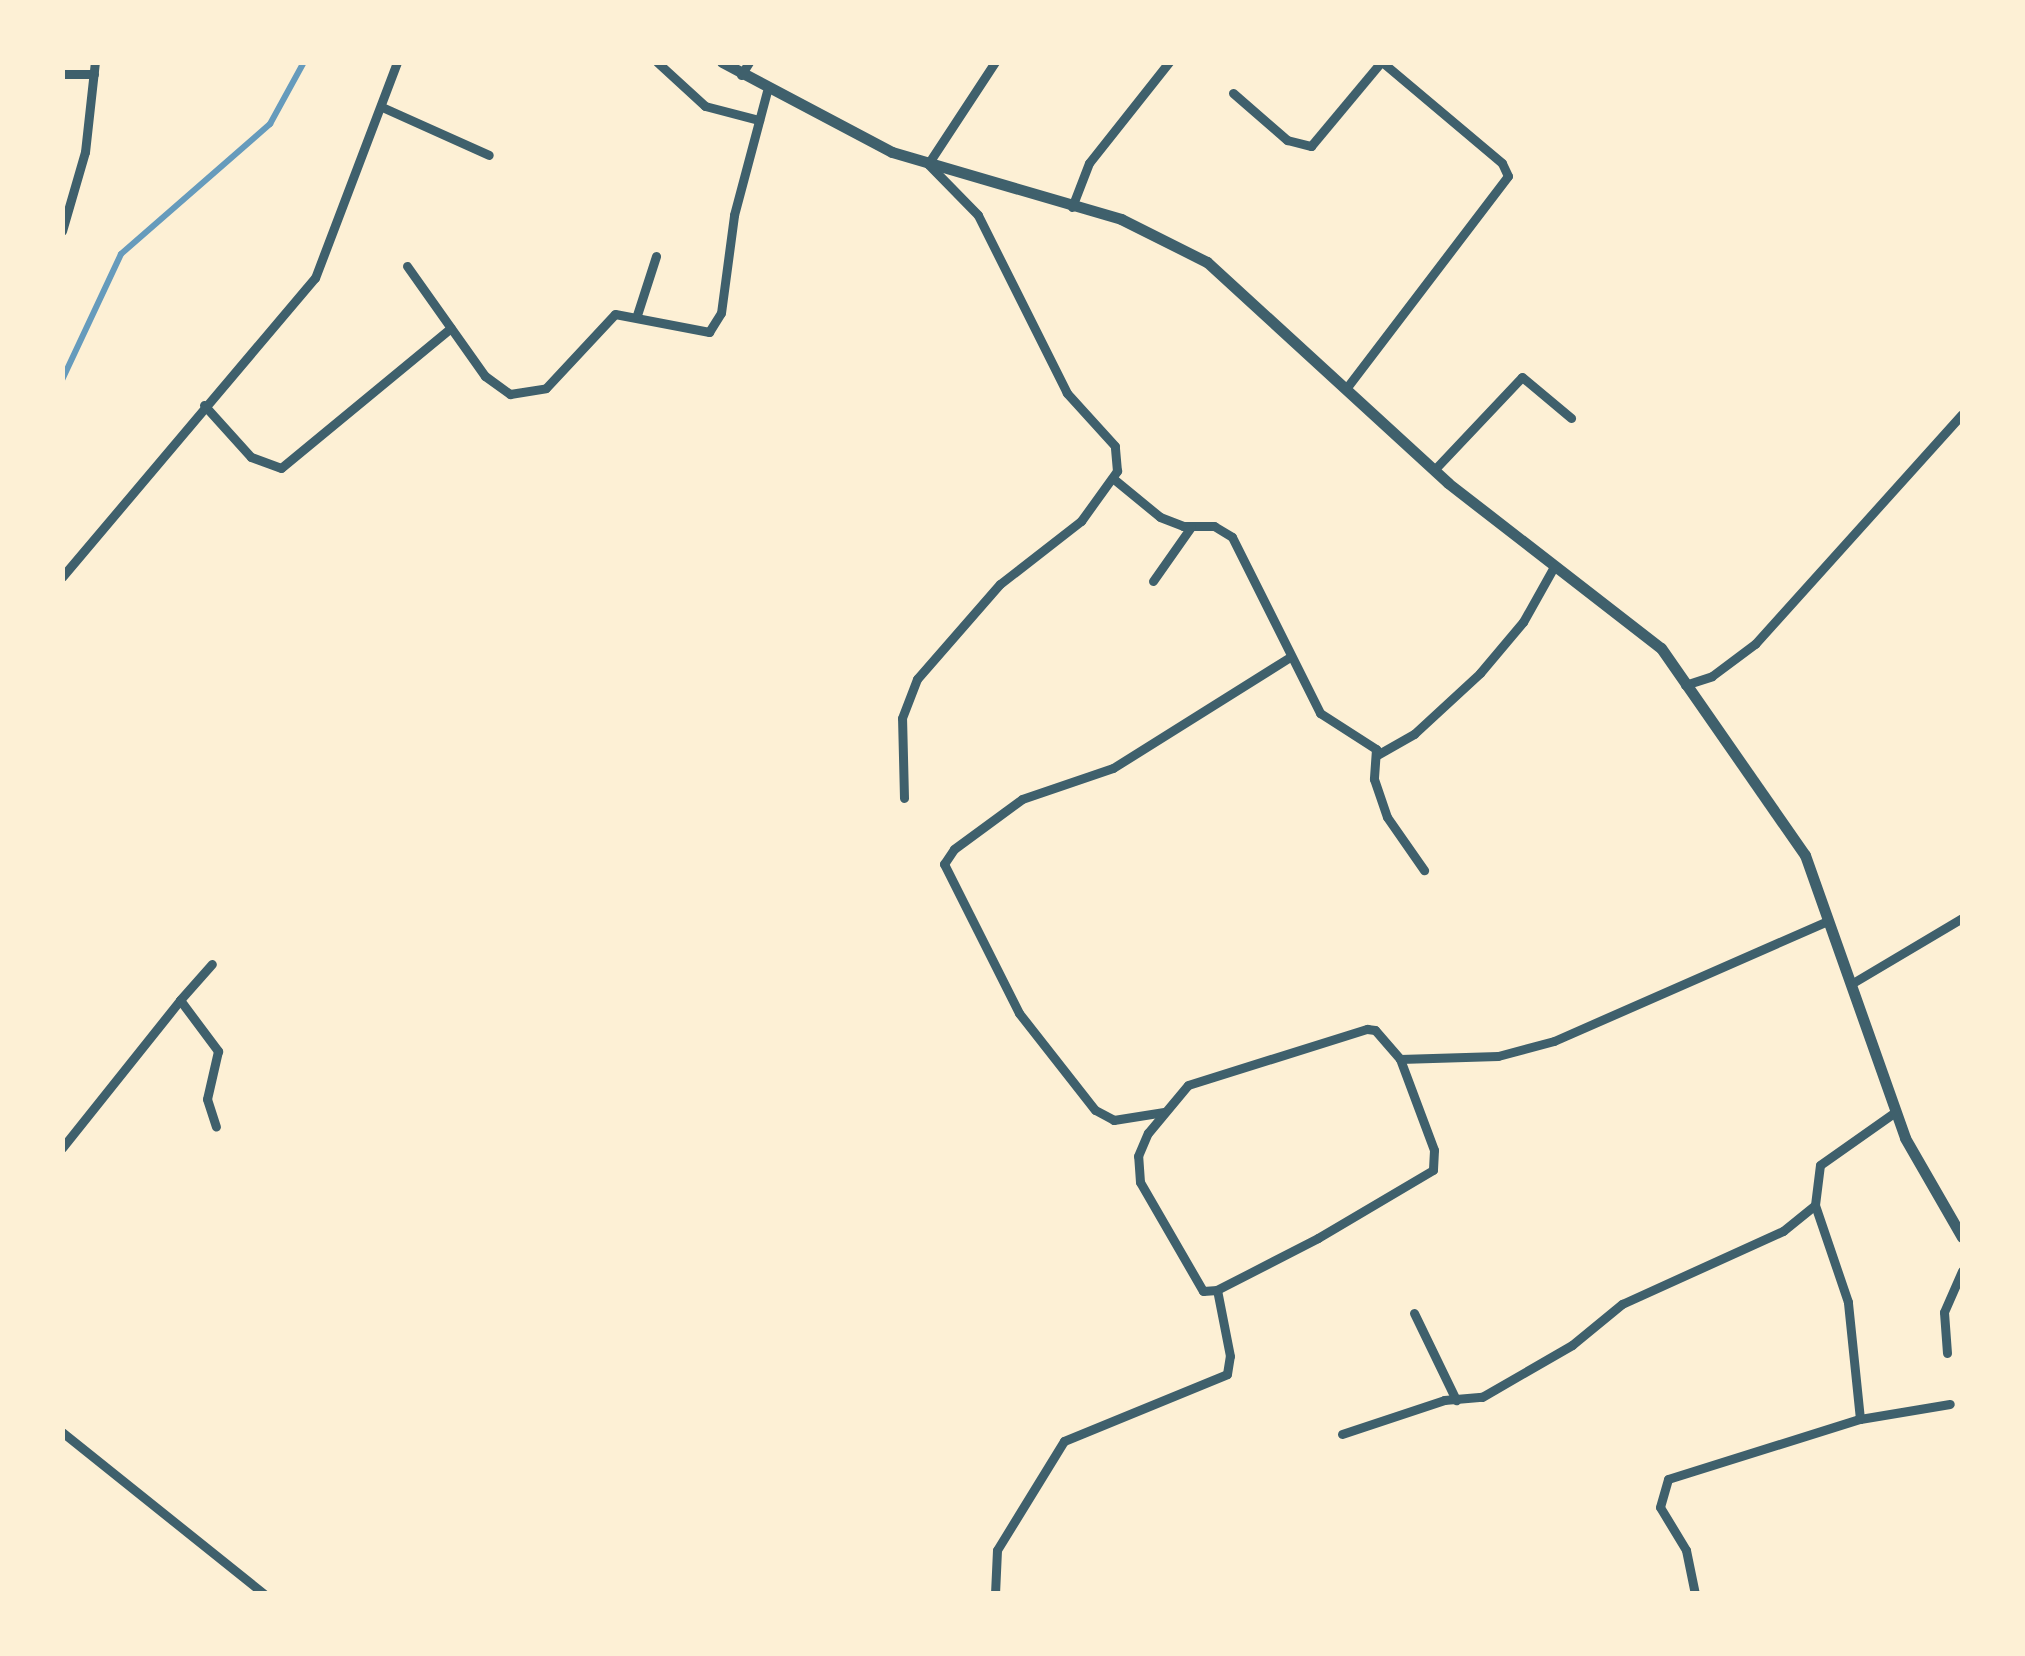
<!DOCTYPE html>
<html>
<head>
<meta charset="utf-8">
<style>
  body { margin:0 }
  #map { position:relative; width:2025px; height:1656px; overflow:hidden; background:#fdf0d5; font-family:"PT Serif",serif }
  div>[style] { position:absolute }
  [style*='--x'] { left:calc(var(--x)*1px); top:calc(var(--y)*1px); width:calc(var(--w)*1px); rotate:calc(var(--a)*1deg) }
  .stream>* { height:6px; margin:-3px; padding:0 3px; transform-origin:3px; border-radius:3px; background:#669bbc }
  .minor>* { height:9px; margin:-4.5px; padding:0 4.5px; transform-origin:4.5px; border-radius:4.5px; background:#3f606c }
  .tertiary>* { height:11px; margin:-5.5px; padding:0 5.5px; transform-origin:5.5px; border-radius:5.5px; background:#3f606c }
  span { translate:-50% -50%; white-space:nowrap; text-align:center; line-height:1.15; -webkit-text-stroke:10px #fdf0d5; paint-order:stroke }
  .frame { position:absolute; inset:0; border:65px solid #fdf0d5; pointer-events:none }
</style>
</head>
<body>
<div id="map">
  <div class="stream">
    <div style="--x:62;--y:380;--w:139;--a:-64.9"></div>
    <div style="--x:121;--y:254;--w:198;--a:-41.1"></div>
    <div style="--x:270;--y:124;--w:71;--a:-61.3"></div>
  </div>
  <div class="minor">
    <div style="--x:657;--y:62;--w:65;--a:42.5"></div>
    <div style="--x:705;--y:106;--w:56;--a:14.5"></div>
    <div style="--x:62;--y:74;--w:32;--a:0"></div>
    <div style="--x:741;--y:75;--w:15;--a:-58"></div>
    <div style="--x:1233;--y:93;--w:72;--a:41"></div>
    <div style="--x:1287;--y:140;--w:25;--a:14"></div>
    <div style="--x:1311;--y:146;--w:109;--a:-50.2"></div>
    <div style="--x:382;--y:107;--w:117;--a:24.2"></div>
    <div style="--x:1072;--y:207;--w:47;--a:-68.9"></div>
    <div style="--x:1089;--y:163;--w:129;--a:-51.6"></div>
    <div style="--x:62;--y:231;--w:82;--a:-73.8"></div>
    <div style="--x:85;--y:152;--w:91;--a:-83.7"></div>
    <div style="--x:407;--y:266;--w:135;--a:54.7"></div>
    <div style="--x:485;--y:376;--w:31;--a:36"></div>
    <div style="--x:510;--y:394;--w:36;--a:-9"></div>
    <div style="--x:546;--y:388;--w:101;--a:-47"></div>
    <div style="--x:615;--y:314;--w:96;--a:10.8"></div>
    <div style="--x:709;--y:332;--w:22;--a:-58"></div>
    <div style="--x:721;--y:313;--w:99;--a:-82.4"></div>
    <div style="--x:734;--y:215;--w:128;--a:-75.1"></div>
    <div style="--x:637;--y:315;--w:62;--a:-72.1"></div>
    <div style="--x:1348;--y:386;--w:264;--a:-52.7"></div>
    <div style="--x:1508;--y:176;--w:14;--a:-115"></div>
    <div style="--x:1502;--y:163;--w:157;--a:-139.9"></div>
    <div style="--x:204;--y:405;--w:70;--a:47.9"></div>
    <div style="--x:251;--y:457;--w:32;--a:20"></div>
    <div style="--x:281;--y:468;--w:220;--a:-39.5"></div>
    <div style="--x:1436;--y:468;--w:125;--a:-46.6"></div>
    <div style="--x:1522;--y:377;--w:64;--a:39.9"></div>
    <div style="--x:1115;--y:480;--w:58;--a:39.4"></div>
    <div style="--x:1160;--y:517;--w:25;--a:21"></div>
    <div style="--x:1183;--y:526;--w:31;--a:0"></div>
    <div style="--x:1214;--y:526;--w:21;--a:31"></div>
    <div style="--x:1232;--y:537;--w:197;--a:63.4"></div>
    <div style="--x:1320;--y:713;--w:67;--a:32.7"></div>
    <div style="--x:1376;--y:749;--w:30;--a:94"></div>
    <div style="--x:1374;--y:779;--w:40;--a:71.1"></div>
    <div style="--x:1387;--y:817;--w:65;--a:55.1"></div>
    <div style="--x:62;--y:577;--w:392;--a:-49.8"></div>
    <div style="--x:315;--y:278;--w:231;--a:-69.2"></div>
    <div style="--x:1153;--y:581;--w:66;--a:-54.9"></div>
    <div style="--x:1685;--y:685;--w:28;--a:-18"></div>
    <div style="--x:1712;--y:676;--w:54;--a:-36.7"></div>
    <div style="--x:1755;--y:644;--w:309;--a:-48"></div>
    <div style="--x:1377;--y:755;--w:43;--a:-29.6"></div>
    <div style="--x:1414;--y:734;--w:90;--a:-42.7"></div>
    <div style="--x:1480;--y:673;--w:67;--a:-49.9"></div>
    <div style="--x:1523;--y:622;--w:65;--a:-60.7"></div>
    <div style="--x:904;--y:798;--w:80;--a:-91.4"></div>
    <div style="--x:902;--y:718;--w:42;--a:-69"></div>
    <div style="--x:917;--y:679;--w:126;--a:-48.9"></div>
    <div style="--x:1000;--y:584;--w:103;--a:-37.9"></div>
    <div style="--x:1081;--y:521;--w:62;--a:-54.2"></div>
    <div style="--x:1117;--y:471;--w:25;--a:-95"></div>
    <div style="--x:1115;--y:446;--w:72;--a:-132.2"></div>
    <div style="--x:1067;--y:393;--w:199;--a:-116.6"></div>
    <div style="--x:978;--y:215;--w:71;--a:-134.4"></div>
    <div style="--x:928;--y:164;--w:122;--a:-56.7"></div>
    <div style="--x:1851;--y:984;--w:129;--a:-30.7"></div>
    <div style="--x:180;--y:1000;--w:48;--a:-48.4"></div>
    <div style="--x:1367;--y:1029;--w:8;--a:7"></div>
    <div style="--x:1375;--y:1030;--w:38;--a:49"></div>
    <div style="--x:1400;--y:1059;--w:97;--a:69.5"></div>
    <div style="--x:1434;--y:1150;--w:20;--a:93"></div>
    <div style="--x:1433;--y:1170;--w:134;--a:149.4"></div>
    <div style="--x:1318;--y:1238;--w:114;--a:152.8"></div>
    <div style="--x:1217;--y:1290;--w:14;--a:176"></div>
    <div style="--x:1203;--y:1291;--w:126;--a:-120"></div>
    <div style="--x:1140;--y:1182;--w:26;--a:-94"></div>
    <div style="--x:1138;--y:1156;--w:25;--a:-67"></div>
    <div style="--x:1148;--y:1133;--w:62;--a:-50.2"></div>
    <div style="--x:1188;--y:1085;--w:188;--a:-17.4"></div>
    <div style="--x:1400;--y:1059;--w:98;--a:-1.8"></div>
    <div style="--x:1498;--y:1056;--w:58;--a:-15"></div>
    <div style="--x:1554;--y:1041;--w:299;--a:-23.7"></div>
    <div style="--x:1164;--y:1112;--w:51;--a:170.9"></div>
    <div style="--x:1114;--y:1120;--w:21;--a:-152"></div>
    <div style="--x:1095;--y:1110;--w:123;--a:-128.1"></div>
    <div style="--x:1019;--y:1013;--w:167;--a:-116.7"></div>
    <div style="--x:944;--y:864;--w:18;--a:-56"></div>
    <div style="--x:954;--y:849;--w:84;--a:-36.3"></div>
    <div style="--x:1022;--y:799;--w:96;--a:-18.8"></div>
    <div style="--x:1113;--y:768;--w:209;--a:-32.1"></div>
    <div style="--x:62;--y:1148;--w:189;--a:-51.4"></div>
    <div style="--x:180;--y:1000;--w:64;--a:53.3"></div>
    <div style="--x:218;--y:1051;--w:49;--a:102.9"></div>
    <div style="--x:207;--y:1099;--w:29;--a:72"></div>
    <div style="--x:1414;--y:1313;--w:97;--a:64.2"></div>
    <div style="--x:1947;--y:1353;--w:41;--a:-94.2"></div>
    <div style="--x:1944;--y:1312;--w:45;--a:-66.3"></div>
    <div style="--x:1860;--y:1419;--w:91;--a:-9.5"></div>
    <div style="--x:62;--y:1432;--w:259;--a:38.7"></div>
    <div style="--x:1342;--y:1434;--w:108;--a:-18.4"></div>
    <div style="--x:1444;--y:1400;--w:38;--a:-5"></div>
    <div style="--x:1482;--y:1397;--w:104;--a:-30"></div>
    <div style="--x:1572;--y:1345;--w:65;--a:-39.4"></div>
    <div style="--x:1622;--y:1304;--w:177;--a:-24.4"></div>
    <div style="--x:1783;--y:1231;--w:41;--a:-39.1"></div>
    <div style="--x:1815;--y:1205;--w:40;--a:-82.9"></div>
    <div style="--x:1820;--y:1165;--w:92;--a:-35.2"></div>
    <div style="--x:995;--y:1594;--w:44;--a:-87.4"></div>
    <div style="--x:997;--y:1550;--w:128;--a:-58.4"></div>
    <div style="--x:1064;--y:1441;--w:176;--a:-22.3"></div>
    <div style="--x:1227;--y:1374;--w:18;--a:-81"></div>
    <div style="--x:1230;--y:1356;--w:67;--a:-101.1"></div>
    <div style="--x:1695;--y:1594;--w:45;--a:-101.6"></div>
    <div style="--x:1686;--y:1550;--w:50;--a:-121.2"></div>
    <div style="--x:1660;--y:1507;--w:29;--a:-74"></div>
    <div style="--x:1668;--y:1479;--w:201;--a:-17.4"></div>
    <div style="--x:1860;--y:1419;--w:118;--a:-95.9"></div>
    <div style="--x:1848;--y:1302;--w:102;--a:-108.8"></div>
  </div>
  <div class="tertiary">
    <div style="--x:722;--y:62;--w:192;--a:27.9"></div>
    <div style="--x:892;--y:152;--w:239;--a:16.3"></div>
    <div style="--x:1121;--y:219;--w:96;--a:26.6"></div>
    <div style="--x:1207;--y:262;--w:327;--a:42.5"></div>
    <div style="--x:1448;--y:483;--w:269;--a:37.8"></div>
    <div style="--x:1661;--y:648;--w:252;--a:55.2"></div>
    <div style="--x:1805;--y:855;--w:300;--a:70.5"></div>
    <div style="--x:1905;--y:1138;--w:114;--a:60.1"></div>
  </div>
  <div class="frame"></div>
</div>
</body>
</html>
